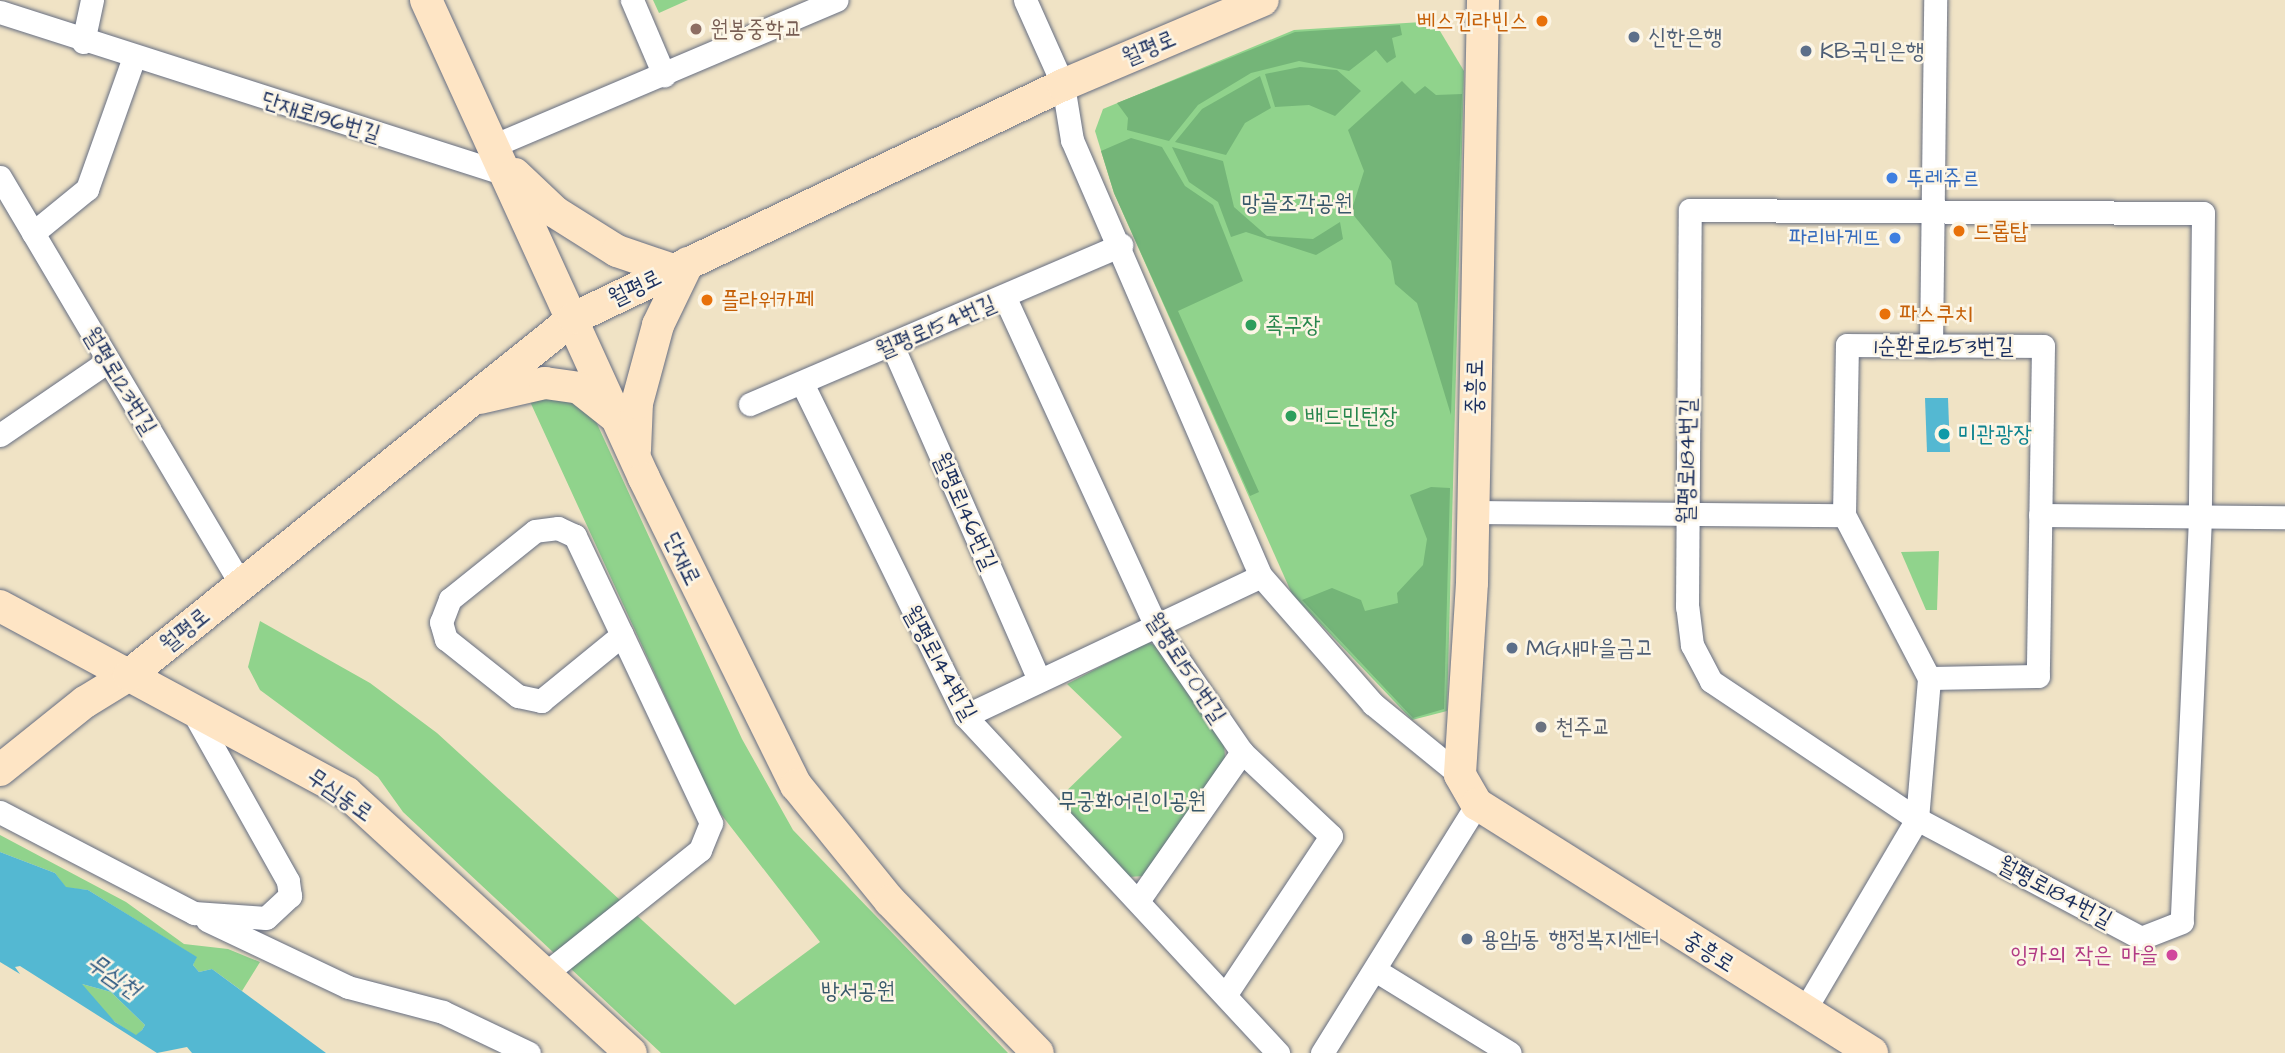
<!DOCTYPE html>
<html>
<head>
<meta charset="utf-8">
<style>
  body { margin:0 }
  #map { position:relative; width:2285px; height:1053px; overflow:hidden; background:#f0e3c5; font-family:"Architects Daughter","Poor Story",sans-serif }
  div>[style] { position:absolute }
  [style*='--x'] { left:calc(var(--x)*1px); top:calc(var(--y)*1px); width:calc(var(--w)*1px); rotate:calc(var(--a)*1deg) }
  .green>* { inset:0; background:#90d38c }
  .forest>* { inset:0; background:#74b578 }
  .water>* { inset:0; background:#54b8d2 }
  .roads { filter:drop-shadow(0 0 2px #666e82) drop-shadow(0 0 2px #666e82) }
  .street>* { height:23px; margin:-11.5px; padding:0 11.5px; transform-origin:11.5px; border-radius:11.5px; background:#fff }
  .secondary>* { height:32px; margin:-16px; padding:0 16px; transform-origin:16px; border-radius:16px; background:#fee5c5 }
  .dots>* { width:19px; height:19px; translate:-50% -50%; box-sizing:border-box; border:4px solid #fcf5e5; border-radius:50% }
  span { translate:-50% -50%; white-space:nowrap; text-align:center; line-height:1.15; -webkit-text-stroke:5px #fcf5e5; paint-order:stroke }
  .food-label { font-size:23px; color:#c56008 }
  .right { translate:-100% -50%; text-align:right }
  .left { translate:0 -50%; text-align:left }
  .education-label { font-size:23px; color:#785e54 }
  .service-label { font-size:23px; color:#4e5e75 }
  .street-label { font-size:23px; color:#1b2f5e }
  .shop-label { font-size:23px; color:#366cbe }
  .park-label { font-size:23px; color:#38586a }
  .leisure-label { font-size:23px; color:#27864d }
  .culture-label { font-size:23px; color:#0d838f }
  .worship-label { font-size:23px; color:#5b616d }
  .hotel-label { font-size:23px; color:#b23c85 }
  .water-label { font-size:24px; color:#2c5881; font-style:italic }
</style>
</head>
<body>
<div id="map">
  <div class="green">
    <div style="clip-path:polygon(653px 0,688px 0,659px 13px)"></div>
    <div style="clip-path:polygon(1422px 22px,1440px 31px,1464px 71px,1447px 711px,1412px 720px,1292px 594px,1114px 193px,1095px 131px,1103px 109px,1294px 30px)"></div>
    <div style="clip-path:polygon(527px 395px,587px 402px,742px 739px,793px 830px,1008px 1053px,661px 1053px,403px 812px,378px 777px,260px 690px,248px 667px,260px 621px,370px 683px,437px 733px,735px 1005px,820px 942px,717px 809px)"></div>
    <div style="clip-path:polygon(1939px 551px,1937px 610px,1926px 610px,1901px 552px)"></div>
    <div style="clip-path:polygon(1148px 642px,1160px 648px,1224px 740px,1225px 758px,1145px 876px,1128px 877px,1057px 800px,1122px 737px,1067px 684px)"></div>
    <div style="clip-path:polygon(0 835px,126px 902px,184px 944px,228px 949px,260px 962px,242px 991px,212px 969px,199px 972px,193px 965px,196px 957px,88px 890px,66px 888px,55px 873px,0 852px)"></div>
    <div style="clip-path:polygon(82px 984px,111px 992px,145px 1025px,142px 1030px,136px 1036px,115px 1022px,78px 987px)"></div>
  </div>
  <div class="forest">
    <div style="clip-path:polygon(1400px 25px,1402px 35px,1392px 38px,1396px 57px,1387px 63px,1376px 50px,1349px 71px,1299px 61px,1251px 73px,1198px 105px,1169px 141px,1127px 130px,1128px 118px,1117px 103px,1295px 32px)"></div>
    <div style="clip-path:polygon(1300px 67px,1337px 70px,1361px 91px,1335px 116px,1309px 105px,1275px 107px,1265px 74px)"></div>
    <div style="clip-path:polygon(1260px 76px,1271px 108px,1245px 123px,1226px 155px,1175px 142px,1202px 109px)"></div>
    <div style="clip-path:polygon(1402px 81px,1415px 94px,1425px 86px,1436px 95px,1462px 94px,1451px 415px,1417px 303px,1395px 284px,1391px 261px,1351px 212px,1364px 171px,1348px 130px)"></div>
    <div style="clip-path:polygon(1131px 138px,1162px 147px,1185px 186px,1213px 205px,1243px 281px,1178px 311px,1259px 492px,1250px 496px,1114px 193px,1101px 151px)"></div>
    <div style="clip-path:polygon(1172px 147px,1223px 161px,1234px 207px,1267px 236px,1313px 239px,1340px 222px,1343px 239px,1316px 255px,1246px 232px,1231px 237px,1218px 202px,1189px 182px)"></div>
    <div style="clip-path:polygon(1431px 487px,1450px 488px,1444px 709px,1413px 718px,1302px 600px,1332px 588px,1361px 600px,1365px 611px,1398px 603px,1397px 593px,1423px 565px,1427px 539px,1410px 495px)"></div>
  </div>
  <div class="water">
    <div style="clip-path:polygon(1948px 398px,1950px 452px,1927px 452px,1925px 398px)"></div>
    <div style="clip-path:polygon(evenodd,0 852px,55px 873px,66px 887px,88px 890px,197px 957px,193px 965px,199px 972px,212px 969px,326px 1053px,192px 1053px,187px 1047px,157px 1053px,20px 966px,15px 967px,20px 974px,0 962px,0 852px,82px 984px,111px 992px,145px 1025px,142px 1030px,136px 1035px,115px 1022px,82px 984px)"></div>
  </div>
  <div class="roads">
    <div class="street">
      <div style="--x:632;--y:0;--w:82;--a:66.9"></div>
      <div style="--x:1025;--y:0;--w:93;--a:65.9"></div>
      <div style="--x:1063;--y:85;--w:56;--a:80.7"></div>
      <div style="--x:1072;--y:140;--w:475;--a:66.6"></div>
      <div style="--x:1261;--y:576;--w:170;--a:48.8"></div>
      <div style="--x:1373;--y:704;--w:112;--a:39.2"></div>
      <div style="--x:0;--y:12;--w:534;--a:17.76"></div>
      <div style="--x:83;--y:42;--w:43;--a:-77.9"></div>
      <div style="--x:495;--y:145;--w:371;--a:-23"></div>
      <div style="--x:0;--y:177;--w:474;--a:59.4"></div>
      <div style="--x:1690;--y:210;--w:513;--a:0.34"></div>
      <div style="--x:2203;--y:213;--w:305;--a:90.6"></div>
      <div style="--x:2200;--y:518;--w:404;--a:92.6"></div>
      <div style="--x:2182;--y:922;--w:44;--a:158.7"></div>
      <div style="--x:2141;--y:938;--w:254;--a:-152"></div>
      <div style="--x:1917;--y:819;--w:248;--a:-146.2"></div>
      <div style="--x:1711;--y:681;--w:41;--a:-117.8"></div>
      <div style="--x:1692;--y:645;--w:38;--a:-97"></div>
      <div style="--x:1687;--y:607;--w:397;--a:-89.6"></div>
      <div style="--x:33;--y:233;--w:70;--a:-39.2"></div>
      <div style="--x:87;--y:189;--w:137;--a:-70.4"></div>
      <div style="--x:1005;--y:298;--w:362;--a:65.3"></div>
      <div style="--x:1156;--y:627;--w:152;--a:55.5"></div>
      <div style="--x:1242;--y:752;--w:122;--a:43.3"></div>
      <div style="--x:1331;--y:836;--w:190;--a:123.6"></div>
      <div style="--x:892;--y:345;--w:363;--a:66.3"></div>
      <div style="--x:1847;--y:345;--w:196;--a:0.3"></div>
      <div style="--x:2043;--y:346;--w:330;--a:90.9"></div>
      <div style="--x:2038;--y:676;--w:109;--a:178.9"></div>
      <div style="--x:1929;--y:678;--w:184;--a:-117.5"></div>
      <div style="--x:1844;--y:515;--w:170;--a:-89"></div>
      <div style="--x:1931;--y:346;--w:346;--a:-89.3"></div>
      <div style="--x:802;--y:383;--w:371;--a:63.9"></div>
      <div style="--x:965;--y:716;--w:460;--a:47.1"></div>
      <div style="--x:750;--y:404;--w:404;--a:-23.2"></div>
      <div style="--x:0;--y:435;--w:131;--a:-34.4"></div>
      <div style="--x:1473;--y:512;--w:371;--a:0.5"></div>
      <div style="--x:2040;--y:515;--w:245;--a:0.5"></div>
      <div style="--x:965;--y:716;--w:327;--a:-25.3"></div>
      <div style="--x:0;--y:812;--w:219;--a:27.5"></div>
      <div style="--x:194;--y:913;--w:72;--a:4"></div>
      <div style="--x:266;--y:918;--w:33;--a:-43"></div>
      <div style="--x:290;--y:896;--w:15;--a:-98"></div>
      <div style="--x:288;--y:881;--w:196;--a:-119.3"></div>
      <div style="--x:1138;--y:901;--w:182;--a:-55.1"></div>
      <div style="--x:207;--y:920;--w:156;--a:25.4"></div>
      <div style="--x:348;--y:987;--w:98;--a:14.7"></div>
      <div style="--x:443;--y:1012;--w:95;--a:25.5"></div>
      <div style="--x:1375;--y:970;--w:158;--a:31.6"></div>
      <div style="--x:546;--y:973;--w:197;--a:-38.6"></div>
      <div style="--x:700;--y:850;--w:29;--a:-68"></div>
      <div style="--x:711;--y:823;--w:208;--a:-115.3"></div>
      <div style="--x:622;--y:635;--w:110;--a:-115.4"></div>
      <div style="--x:575;--y:536;--w:19;--a:-155"></div>
      <div style="--x:558;--y:528;--w:23;--a:173"></div>
      <div style="--x:535;--y:531;--w:109;--a:141.3"></div>
      <div style="--x:450;--y:599;--w:25;--a:111"></div>
      <div style="--x:441;--y:622;--w:18;--a:74"></div>
      <div style="--x:446;--y:639;--w:92;--a:38.4"></div>
      <div style="--x:518;--y:696;--w:24;--a:12"></div>
      <div style="--x:541;--y:701;--w:104;--a:-39.2"></div>
      <div style="--x:1804;--y:1011;--w:223;--a:-59.5"></div>
      <div style="--x:1917;--y:819;--w:142;--a:-85.1"></div>
      <div style="--x:1322;--y:1053;--w:293;--a:-58.1"></div>
    </div>
    <div class="secondary">
      <div style="--x:426;--y:0;--w:525;--a:65.48"></div>
      <div style="--x:644;--y:478;--w:343;--a:63.7"></div>
      <div style="--x:796;--y:785;--w:149;--a:51"></div>
      <div style="--x:890;--y:901;--w:212;--a:45.8"></div>
      <div style="--x:1483;--y:0;--w:583;--a:91.08"></div>
      <div style="--x:1472;--y:583;--w:192;--a:93.6"></div>
      <div style="--x:1460;--y:775;--w:34;--a:60"></div>
      <div style="--x:1477;--y:804;--w:467;--a:32.2"></div>
      <div style="--x:515;--y:174;--w:55;--a:43.5"></div>
      <div style="--x:555;--y:212;--w:73;--a:32.2"></div>
      <div style="--x:617;--y:251;--w:59;--a:18.7"></div>
      <div style="--x:480;--y:398;--w:67;--a:-13"></div>
      <div style="--x:545;--y:383;--w:34;--a:8"></div>
      <div style="--x:579;--y:388;--w:43;--a:38.5"></div>
      <div style="--x:635;--y:450;--w:47;--a:-87.6"></div>
      <div style="--x:637;--y:403;--w:81;--a:-74.9"></div>
      <div style="--x:658;--y:325;--w:69;--a:-64.2"></div>
      <div style="--x:0;--y:606;--w:394;--a:28.3"></div>
      <div style="--x:347;--y:793;--w:385;--a:42.5"></div>
      <div style="--x:0;--y:770;--w:109;--a:-38.7"></div>
      <div style="--x:85;--y:702;--w:52;--a:-31.5"></div>
      <div style="--x:129;--y:675;--w:571;--a:-38.74"></div>
      <div style="--x:574;--y:318;--w:542;--a:-25.48"></div>
      <div style="--x:1063;--y:85;--w:217;--a:-23"></div>
    </div>
  </div>
  <div class="dots">
    <div style="left:1542px;top:21px;background:#e8710a"></div>
    <div style="left:696px;top:29px;background:#8d6e63"></div>
    <div style="left:1634px;top:37px;background:#5c6f8a"></div>
    <div style="left:1806px;top:51px;background:#5c6f8a"></div>
    <div style="left:1892px;top:178px;background:#3f7fe0"></div>
    <div style="left:1959px;top:231px;background:#e8710a"></div>
    <div style="left:1895px;top:238px;background:#3f7fe0"></div>
    <div style="left:707px;top:300px;background:#e8710a"></div>
    <div style="left:1885px;top:314px;background:#e8710a"></div>
    <div style="left:1251px;top:325px;background:#2e9e5b"></div>
    <div style="left:1291px;top:416px;background:#2e9e5b"></div>
    <div style="left:1944px;top:434px;background:#0f9aa8"></div>
    <div style="left:1512px;top:648px;background:#5c6f8a"></div>
    <div style="left:1541px;top:727px;background:#6b7280"></div>
    <div style="left:1467px;top:939px;background:#5c6f8a"></div>
    <div style="left:2172px;top:955px;background:#d1479c"></div>
  </div>
  <div class="food-label">
    <span class="right" style="left:1528px;top:21px">베스킨라빈스</span>
    <span class="left" style="left:1973px;top:231px">드롭탑</span>
    <span class="left" style="left:721px;top:300px">플라워카페</span>
    <span class="left" style="left:1899px;top:314px">파스쿠치</span>
  </div>
  <div class="education-label">
    <span class="left" style="left:710px;top:29px">원봉중학교</span>
  </div>
  <div class="service-label">
    <span class="left" style="left:1648px;top:37px">신한은행</span>
    <span class="left" style="left:1820px;top:51px">KB국민은행</span>
    <span class="left" style="left:1526px;top:648px">MG새마을금고</span>
    <span class="left" style="left:1481px;top:939px">용암1동 행정복지센터</span>
  </div>
  <div class="street-label">
    <span style="left:1149px;top:48px;rotate:-23deg">월평로</span>
    <span style="left:321px;top:117px;rotate:17deg">단재로196번길</span>
    <span style="left:635px;top:288px;rotate:-26deg">월평로</span>
    <span style="left:936px;top:327px;rotate:-23deg">월평로154번길</span>
    <span style="left:1944px;top:346px">1순환로1253번길</span>
    <span style="left:120px;top:381px;rotate:59deg">월평로123번길</span>
    <span style="left:1475px;top:387px;rotate:-89deg">중흥로</span>
    <span style="left:1687px;top:461px;rotate:-89deg">월평로184번길</span>
    <span style="left:965px;top:511px;rotate:66deg">월평로146번길</span>
    <span style="left:682px;top:559px;rotate:64deg">단재로</span>
    <span style="left:185px;top:630px;rotate:-39deg">월평로</span>
    <span style="left:940px;top:663px;rotate:61deg">월평로144번길</span>
    <span style="left:1186px;top:668px;rotate:57deg">월평로150번길</span>
    <span style="left:340px;top:795px;rotate:35deg">무심동로</span>
    <span style="left:2055px;top:892px;rotate:28deg">월평로184번길</span>
    <span style="left:1709px;top:952px;rotate:32deg">중흥로</span>
  </div>
  <div class="shop-label">
    <span class="left" style="left:1906px;top:178px">뚜레쥬르</span>
    <span class="right" style="left:1881px;top:238px">파리바게뜨</span>
  </div>
  <div class="park-label">
    <span style="left:1297px;top:203px">망골조각공원</span>
    <span style="left:1132px;top:801px">무궁화어린이공원</span>
    <span style="left:858px;top:991px">방서공원</span>
  </div>
  <div class="leisure-label">
    <span class="left" style="left:1265px;top:325px">족구장</span>
    <span class="left" style="left:1305px;top:416px">배드민턴장</span>
  </div>
  <div class="culture-label">
    <span class="left" style="left:1958px;top:434px">미관광장</span>
  </div>
  <div class="worship-label">
    <span class="left" style="left:1555px;top:727px">천주교</span>
  </div>
  <div class="hotel-label">
    <span class="right" style="left:2158px;top:955px">잉카의 작은 마을</span>
  </div>
  <div class="water-label">
    <span style="left:113px;top:977px;rotate:35deg">무심천</span>
  </div>
</div>
</body>
</html>
